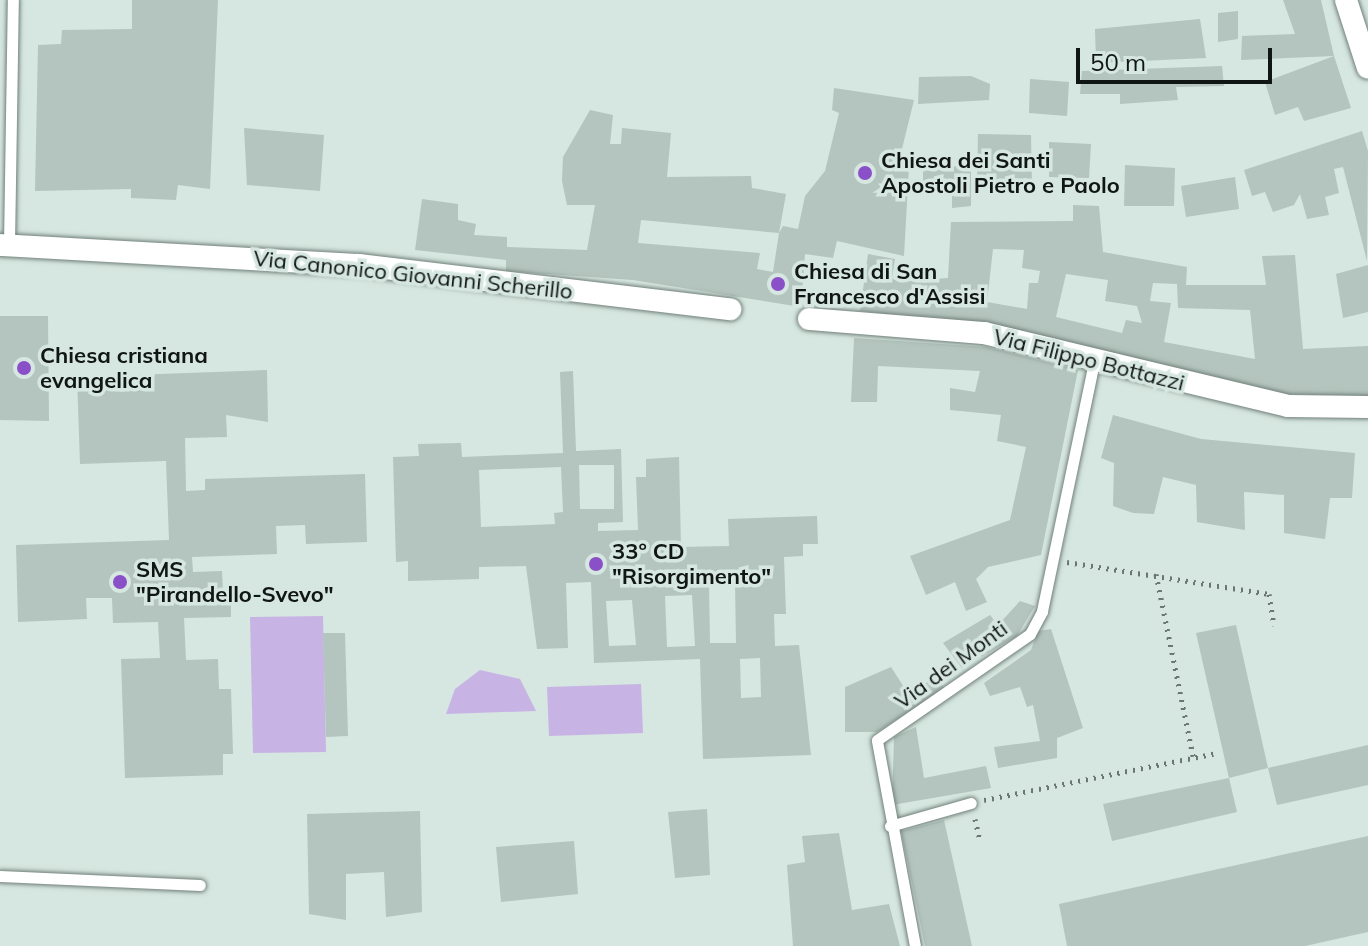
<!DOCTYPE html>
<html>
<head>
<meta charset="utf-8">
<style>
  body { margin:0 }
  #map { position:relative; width:1368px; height:946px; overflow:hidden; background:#d6e6e0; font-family:Mulish,sans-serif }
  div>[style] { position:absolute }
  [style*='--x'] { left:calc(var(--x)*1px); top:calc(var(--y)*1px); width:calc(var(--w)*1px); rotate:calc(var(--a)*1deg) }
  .green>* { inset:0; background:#c8b3e5 }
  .building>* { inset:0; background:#b4c4be }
  .path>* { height:5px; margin-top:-2.5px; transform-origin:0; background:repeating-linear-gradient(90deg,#6b7672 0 2px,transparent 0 8px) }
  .roads { filter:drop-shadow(0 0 2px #71807a) drop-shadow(0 0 2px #71807a) }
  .service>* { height:11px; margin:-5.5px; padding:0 5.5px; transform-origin:5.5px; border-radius:5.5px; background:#fff }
  .minor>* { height:22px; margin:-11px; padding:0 11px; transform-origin:11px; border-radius:11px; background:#fff }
  .dots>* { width:22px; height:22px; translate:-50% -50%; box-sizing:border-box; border:4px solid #d6e6e0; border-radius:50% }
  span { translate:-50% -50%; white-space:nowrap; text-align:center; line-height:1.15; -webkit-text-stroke:7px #d6e6e0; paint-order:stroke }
  .poi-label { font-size:22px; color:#101614; font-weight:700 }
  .left { translate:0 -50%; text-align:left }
  .street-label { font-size:22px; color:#101614 }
  .scale { position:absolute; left:1076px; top:48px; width:196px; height:36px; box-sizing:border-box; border:4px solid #101614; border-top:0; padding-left:10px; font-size:24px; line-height:28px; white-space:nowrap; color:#101614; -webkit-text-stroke:6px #d6e6e0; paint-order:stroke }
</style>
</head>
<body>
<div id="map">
  <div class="green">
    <div style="clip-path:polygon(323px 616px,326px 752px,253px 753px,250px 617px)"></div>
    <div style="clip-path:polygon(480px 670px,520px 679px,536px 711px,446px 714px,455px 689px)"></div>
    <div style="clip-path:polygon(641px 684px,643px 733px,549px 736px,547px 687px)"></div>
  </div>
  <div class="building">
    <div style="clip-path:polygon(132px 0,218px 0,210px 189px,178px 185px,176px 200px,131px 198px,131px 189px,35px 191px,38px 45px,61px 44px,62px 30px,132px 29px)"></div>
    <div style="clip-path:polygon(1283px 0,1321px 0,1334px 56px,1241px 60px,1242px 36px,1295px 34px)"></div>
    <div style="clip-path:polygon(1238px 11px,1238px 39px,1218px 42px,1218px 13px)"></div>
    <div style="clip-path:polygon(1200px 19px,1206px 58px,1096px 63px,1095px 29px)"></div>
    <div style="clip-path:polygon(1334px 56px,1351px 108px,1304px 121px,1298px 107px,1275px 115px,1265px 82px)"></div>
    <div style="clip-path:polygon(1222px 66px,1224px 86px,1176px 87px,1178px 100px,1120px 104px,1120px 94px,1080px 94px,1082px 71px)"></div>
    <div style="clip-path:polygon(971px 76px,990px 84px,989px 100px,918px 104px,919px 77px)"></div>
    <div style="clip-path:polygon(1030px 79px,1069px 82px,1067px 116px,1029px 113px)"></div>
    <div style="clip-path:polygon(834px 88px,914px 100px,899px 161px,909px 167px,904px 256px,837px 241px,833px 258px,805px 254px,801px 307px,633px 280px,506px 271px,506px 260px,415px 250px,422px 199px,458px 204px,458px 220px,476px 224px,474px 235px,507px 237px,507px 247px,587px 250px,595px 205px,567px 205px,562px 181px,563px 157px,590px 110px,613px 115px,610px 144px,621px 144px,622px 128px,671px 133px,667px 177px,751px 176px,752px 188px,786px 194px,779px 233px,641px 220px,638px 243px,760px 253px,757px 269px,773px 272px,779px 233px,783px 226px,798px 229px,805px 196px,825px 171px,839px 113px,832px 110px)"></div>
    <div style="clip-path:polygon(244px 128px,324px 135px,320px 191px,247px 185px)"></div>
    <div style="clip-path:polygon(1362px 131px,1368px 151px,1367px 261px,1343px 167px,1334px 169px,1339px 193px,1325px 197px,1329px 215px,1307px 219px,1300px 194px,1294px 205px,1273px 212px,1265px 192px,1252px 196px,1244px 170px)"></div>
    <div style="clip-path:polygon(978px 134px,1031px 135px,1032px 187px,977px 185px)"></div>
    <div style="clip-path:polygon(1049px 142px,1091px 144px,1089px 178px,1049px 177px)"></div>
    <div style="clip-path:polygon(1125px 165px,1175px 168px,1174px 206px,1124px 206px)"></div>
    <div style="clip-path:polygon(971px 166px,971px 206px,952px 208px,952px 194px,923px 194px,923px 167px)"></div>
    <div style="clip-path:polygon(1235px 177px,1239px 209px,1186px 217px,1181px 186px)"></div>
    <div style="clip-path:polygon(evenodd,1073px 205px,1099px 206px,1103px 252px,1187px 267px,1186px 285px,1266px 285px,1262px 256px,1295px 255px,1303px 349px,1368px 346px,1368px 396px,1277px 394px,1024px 331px,860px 311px,868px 254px,895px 259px,892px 278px,899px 282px,948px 278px,951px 222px,1073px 221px,1073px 205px,993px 249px,1024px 250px,1022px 268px,1040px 271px,1038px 283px,1029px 283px,1027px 309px,987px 302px,993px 249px,1073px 205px,1066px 274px,1108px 280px,1105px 301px,1137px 306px,1142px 323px,1126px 320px,1122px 333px,1056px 317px,1066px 274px,1073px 205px,1153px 283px,1177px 284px,1178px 308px,1250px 310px,1255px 359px,1164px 342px,1171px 303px,1150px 301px,1153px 283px)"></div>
    <div style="clip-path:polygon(1368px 265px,1368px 312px,1343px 318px,1336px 274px)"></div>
    <div style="clip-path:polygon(0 316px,48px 316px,49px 421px,0 420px)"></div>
    <div style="clip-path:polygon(854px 338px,986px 347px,1078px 370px,1041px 555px,988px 567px,976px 579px,987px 602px,966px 611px,955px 582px,926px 595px,910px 556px,1010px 520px,1026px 447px,997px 441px,1001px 415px,950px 410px,950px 388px,975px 392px,980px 371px,878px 366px,877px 402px,851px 402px)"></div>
    <div style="clip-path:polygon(267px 370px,268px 422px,226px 415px,227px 437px,185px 438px,186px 491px,205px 490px,205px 479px,365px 474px,367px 542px,306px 544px,305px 525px,276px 526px,277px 554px,192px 557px,193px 572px,222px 571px,223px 592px,231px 591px,231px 617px,184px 618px,186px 660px,218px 659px,219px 689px,231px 689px,233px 754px,223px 754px,223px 775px,125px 778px,121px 659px,160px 658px,158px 622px,113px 623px,112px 598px,86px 598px,87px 619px,18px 622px,16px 545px,169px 540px,166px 461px,80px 464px,77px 377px)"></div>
    <div style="clip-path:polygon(evenodd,573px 371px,576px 451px,621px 449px,623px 522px,598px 523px,598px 531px,638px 530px,636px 477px,646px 477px,646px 459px,679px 457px,681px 547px,729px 546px,728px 519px,817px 516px,818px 544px,803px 544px,803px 556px,784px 557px,786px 614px,774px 614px,775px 646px,799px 645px,811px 755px,703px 759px,700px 659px,594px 663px,591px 582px,566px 583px,568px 648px,537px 649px,526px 566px,479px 567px,479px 579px,408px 581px,408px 561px,396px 562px,393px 457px,419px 456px,418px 444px,461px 443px,462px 457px,563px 453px,560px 372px,573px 371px,579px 465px,614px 465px,614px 509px,580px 509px,579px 465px,573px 371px,561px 467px,563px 512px,554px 513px,555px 524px,481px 527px,479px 470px,561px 467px,573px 371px,709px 583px,735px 583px,736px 643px,710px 643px,709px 583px,573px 371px,692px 595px,695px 646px,667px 647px,665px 596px,692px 595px,573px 371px,632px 600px,636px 645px,609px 646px,606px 601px,632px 600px,573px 371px,760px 658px,761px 697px,741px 698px,740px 659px,760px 658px)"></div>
    <div style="clip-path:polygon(1113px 415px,1201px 439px,1355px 453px,1352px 498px,1330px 498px,1325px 539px,1284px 533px,1284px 495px,1244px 492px,1245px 530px,1197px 522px,1196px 485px,1163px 477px,1154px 514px,1133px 513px,1113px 506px,1114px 463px,1101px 458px)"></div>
    <div style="clip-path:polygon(1020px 601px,1035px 606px,1017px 636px,962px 668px,943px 643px,990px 615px,998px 625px)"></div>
    <div style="clip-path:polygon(1236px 625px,1268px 768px,1229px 778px,1196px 633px)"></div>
    <div style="clip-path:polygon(1051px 629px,1083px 728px,1057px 738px,1057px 758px,998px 768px,994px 747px,1040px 741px,1033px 705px,1027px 707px,1020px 687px,990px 696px,984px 683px,1031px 650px,1038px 631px)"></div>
    <div style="clip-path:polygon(323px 633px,345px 633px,348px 736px,326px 737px)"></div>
    <div style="clip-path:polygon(891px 667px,909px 695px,936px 676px,945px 689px,877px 732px,845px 732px,845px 687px)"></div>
    <div style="clip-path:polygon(916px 727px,924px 778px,986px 766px,991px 788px,892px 805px,894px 737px)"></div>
    <div style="clip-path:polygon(1368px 745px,1368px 785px,1277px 805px,1268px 768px)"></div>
    <div style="clip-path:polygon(1229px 778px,1237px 812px,1112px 841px,1103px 804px)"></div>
    <div style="clip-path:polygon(707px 809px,710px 875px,675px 878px,668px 812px)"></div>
    <div style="clip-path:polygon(420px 811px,422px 912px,386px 917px,384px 872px,346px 874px,346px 920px,309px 914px,307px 814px)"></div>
    <div style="clip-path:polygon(944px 820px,972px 946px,925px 946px,901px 831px)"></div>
    <div style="clip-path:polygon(839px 833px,852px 910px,889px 904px,900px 946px,793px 946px,787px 865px,805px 862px,802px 836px)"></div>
    <div style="clip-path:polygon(1368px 836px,1368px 932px,1305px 946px,1067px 946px,1059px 904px)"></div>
    <div style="clip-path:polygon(574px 841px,578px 894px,501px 902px,496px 847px)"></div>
  </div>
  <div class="path">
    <div style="--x:1067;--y:562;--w:205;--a:9"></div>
    <div style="--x:1269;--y:594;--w:32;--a:81"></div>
    <div style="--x:1156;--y:574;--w:186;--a:78.5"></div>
    <div style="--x:984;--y:800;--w:234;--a:-11.4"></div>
    <div style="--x:975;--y:819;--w:23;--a:77"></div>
  </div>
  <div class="roads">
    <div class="service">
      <div style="--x:9;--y:245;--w:245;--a:-89.1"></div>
      <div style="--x:890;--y:826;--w:84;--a:-15.9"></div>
      <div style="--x:0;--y:876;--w:200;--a:2.6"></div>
      <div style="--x:915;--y:946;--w:209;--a:-100.5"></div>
      <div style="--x:877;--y:740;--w:186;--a:-34.7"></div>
      <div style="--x:1030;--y:634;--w:26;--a:-62"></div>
      <div style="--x:1042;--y:611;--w:253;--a:-78.2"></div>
    </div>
    <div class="minor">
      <div style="--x:1346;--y:0;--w:71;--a:72.1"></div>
      <div style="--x:0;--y:245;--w:360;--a:3.2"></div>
      <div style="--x:359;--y:265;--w:374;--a:6.8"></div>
      <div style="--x:809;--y:319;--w:176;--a:4.6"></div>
      <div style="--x:984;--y:333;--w:313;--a:13.5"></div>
      <div style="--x:1288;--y:406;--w:80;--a:0.7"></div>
    </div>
  </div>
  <div class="dots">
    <div style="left:865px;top:173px;background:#8a50c7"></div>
    <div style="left:778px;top:284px;background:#8a50c7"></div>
    <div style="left:24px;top:368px;background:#8a50c7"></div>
    <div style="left:596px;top:564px;background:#8a50c7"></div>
    <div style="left:120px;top:582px;background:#8a50c7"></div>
  </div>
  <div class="poi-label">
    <span class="left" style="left:881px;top:173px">Chiesa dei Santi<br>Apostoli Pietro e Paolo</span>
    <span class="left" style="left:794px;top:284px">Chiesa di San<br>Francesco d'Assisi</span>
    <span class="left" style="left:40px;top:368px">Chiesa cristiana<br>evangelica</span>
    <span class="left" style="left:612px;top:564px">33° CD<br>"Risorgimento"</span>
    <span class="left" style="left:136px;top:582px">SMS<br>"Pirandello-Svevo"</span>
  </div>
  <div class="street-label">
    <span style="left:413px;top:275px;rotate:6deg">Via Canonico Giovanni Scherillo</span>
    <span style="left:1089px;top:360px;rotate:14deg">Via Filippo Bottazzi</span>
    <span style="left:951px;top:665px;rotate:-36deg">Via dei Monti</span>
  </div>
  <div class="scale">50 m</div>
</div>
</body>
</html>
